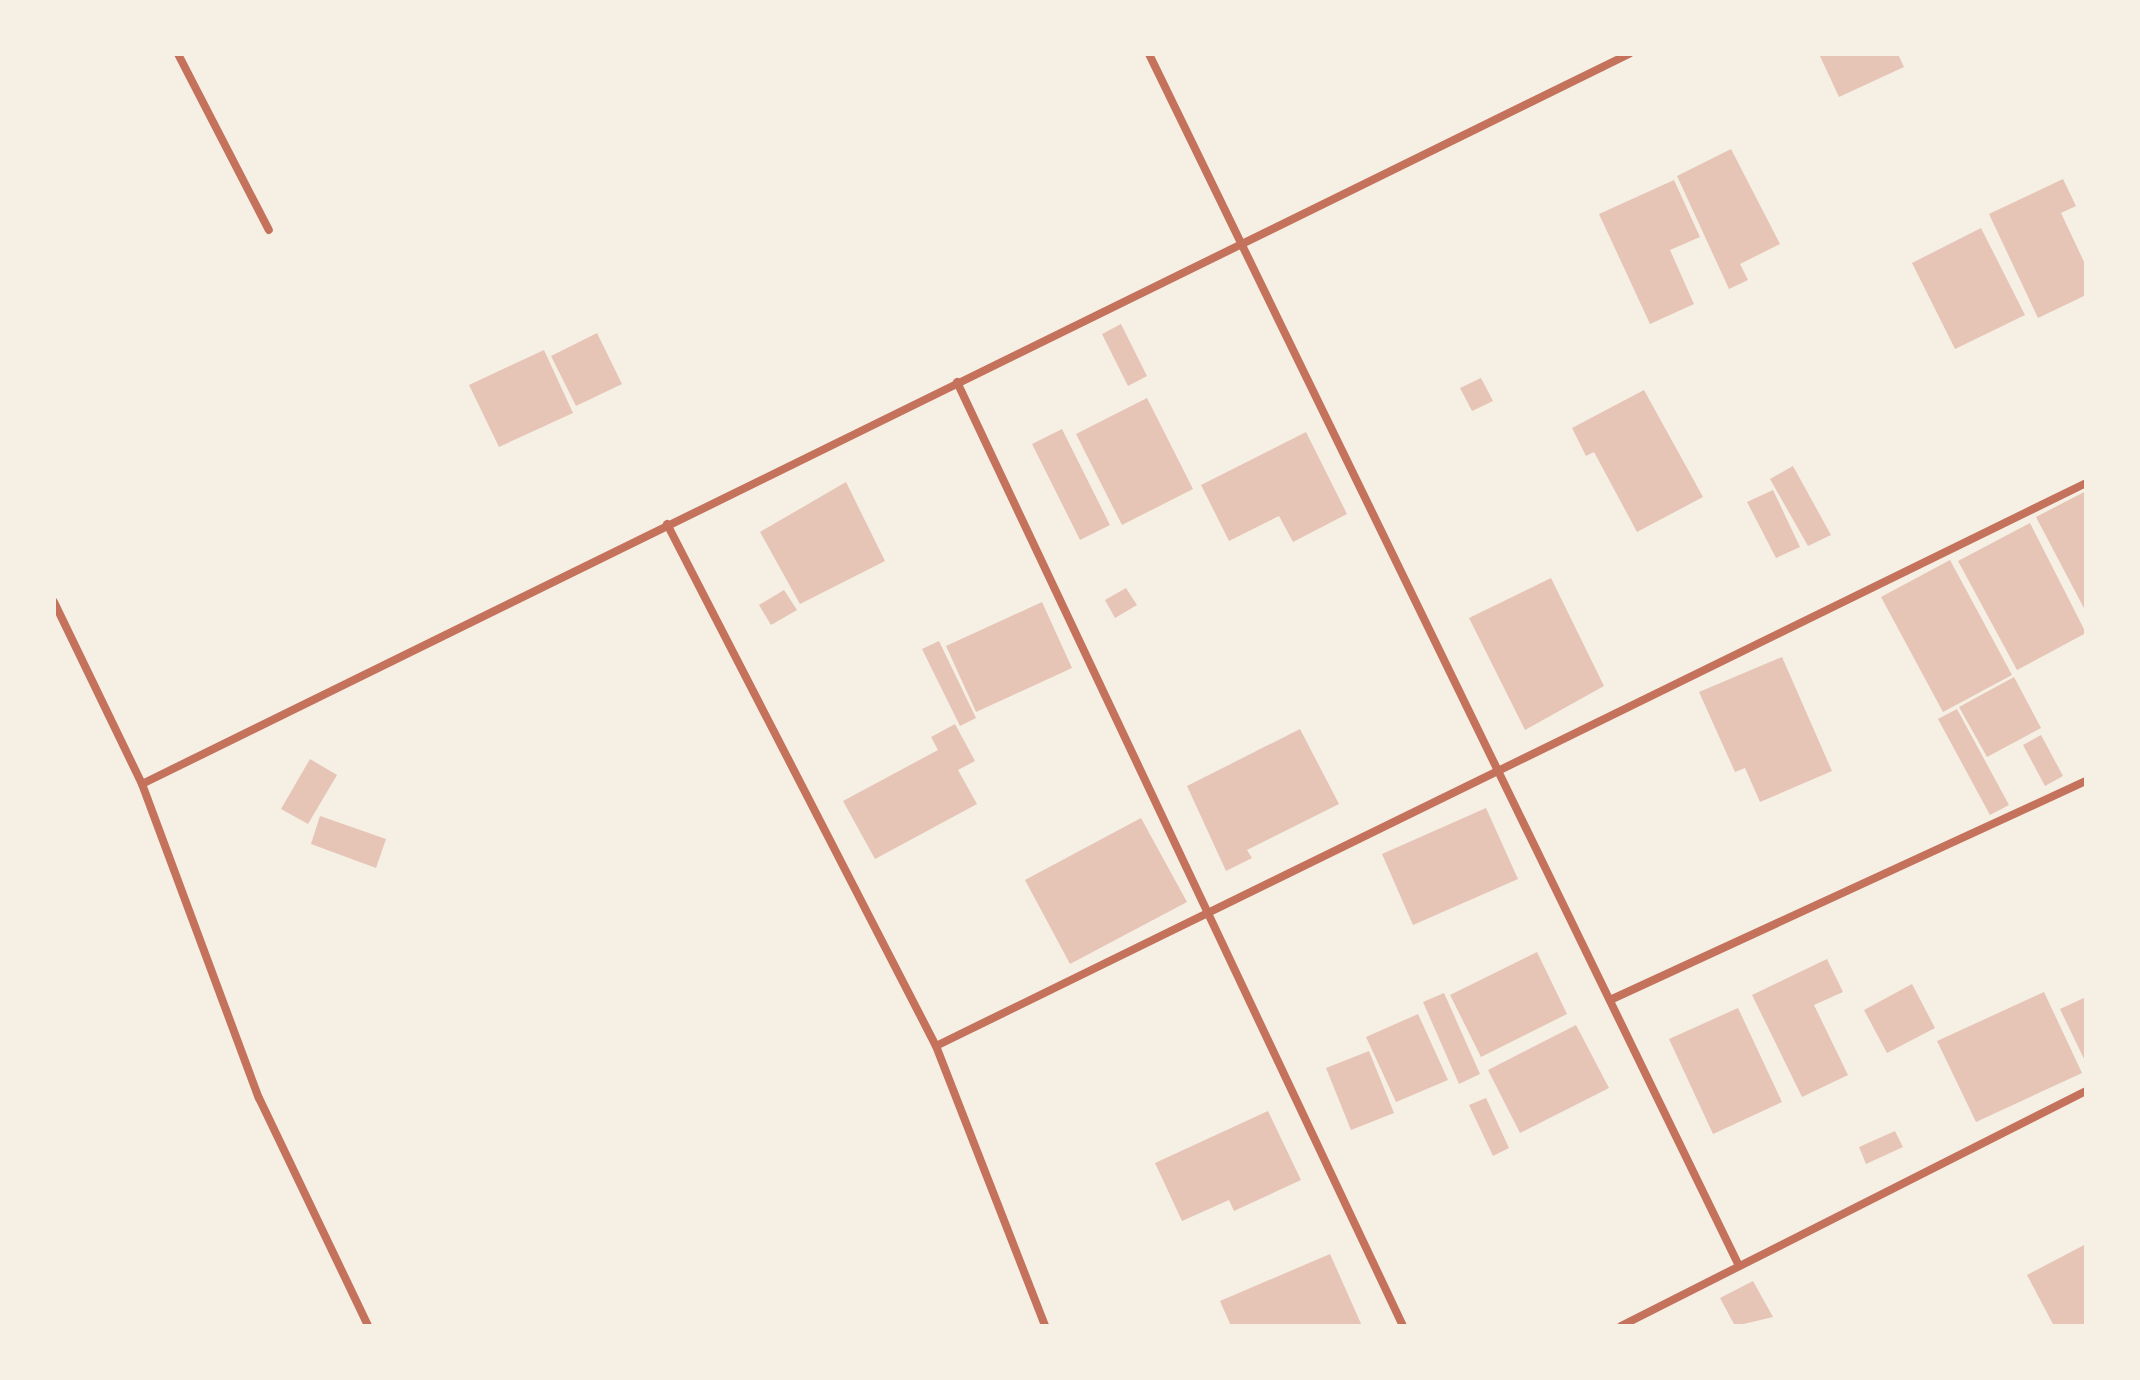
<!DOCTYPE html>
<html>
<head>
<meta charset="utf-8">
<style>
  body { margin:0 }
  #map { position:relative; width:2140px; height:1380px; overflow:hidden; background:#f6efe4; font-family:"Titillium Web",sans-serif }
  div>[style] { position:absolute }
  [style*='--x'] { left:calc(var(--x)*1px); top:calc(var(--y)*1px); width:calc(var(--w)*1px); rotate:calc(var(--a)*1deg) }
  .building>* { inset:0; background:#e6c5b7 }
  .minor>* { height:8px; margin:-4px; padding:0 4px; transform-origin:4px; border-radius:4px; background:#c5725c }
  span { translate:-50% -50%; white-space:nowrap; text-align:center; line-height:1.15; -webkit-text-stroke:6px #f6efe4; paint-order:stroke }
  .frame { position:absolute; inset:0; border:56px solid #f6efe4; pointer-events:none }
</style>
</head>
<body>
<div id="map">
  <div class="building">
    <div style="clip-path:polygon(1819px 54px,1898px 54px,1904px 67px,1839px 97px)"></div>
    <div style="clip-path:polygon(1731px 149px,1780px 244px,1740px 264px,1748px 280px,1729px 289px,1677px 176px)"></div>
    <div style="clip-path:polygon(2063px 179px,2076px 206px,2061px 213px,2086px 266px,2086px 295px,2038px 318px,1989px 214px)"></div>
    <div style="clip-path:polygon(1674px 180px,1700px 237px,1670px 250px,1694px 304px,1650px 324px,1599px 214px)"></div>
    <div style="clip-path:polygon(1981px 228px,2025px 315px,1955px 349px,1912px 263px)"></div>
    <div style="clip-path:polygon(1121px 324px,1147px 376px,1128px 386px,1102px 334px)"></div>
    <div style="clip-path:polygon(597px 333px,622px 384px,576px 406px,551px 356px)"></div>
    <div style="clip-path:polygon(544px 350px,573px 413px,499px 447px,469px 385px)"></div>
    <div style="clip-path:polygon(1481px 378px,1493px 401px,1472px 411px,1460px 388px)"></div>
    <div style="clip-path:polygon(1644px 390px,1703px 497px,1637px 532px,1594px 452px,1586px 456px,1572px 428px)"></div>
    <div style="clip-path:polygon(1147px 398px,1193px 489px,1122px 525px,1076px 434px)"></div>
    <div style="clip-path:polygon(1062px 429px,1110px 525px,1080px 540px,1032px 444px)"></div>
    <div style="clip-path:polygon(1306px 432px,1347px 514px,1293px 542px,1279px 516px,1229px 541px,1201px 485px)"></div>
    <div style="clip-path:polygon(1793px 466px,1831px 535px,1808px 546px,1770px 479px)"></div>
    <div style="clip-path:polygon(846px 482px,885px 561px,800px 604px,760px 532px)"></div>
    <div style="clip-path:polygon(1773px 490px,1800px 547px,1776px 558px,1747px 502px)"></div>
    <div style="clip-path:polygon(2086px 491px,2086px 612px,2036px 517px)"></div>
    <div style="clip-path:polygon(2030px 523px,2086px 633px,2017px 670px,1958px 561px)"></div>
    <div style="clip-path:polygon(1950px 560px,2012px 675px,1943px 712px,1881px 597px)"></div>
    <div style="clip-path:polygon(1551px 578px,1604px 686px,1525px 730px,1469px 618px)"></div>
    <div style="clip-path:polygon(1126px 588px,1137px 605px,1115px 618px,1105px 600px)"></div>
    <div style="clip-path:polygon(784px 590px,797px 610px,771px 625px,759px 605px)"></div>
    <div style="clip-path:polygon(1042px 602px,1072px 668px,976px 712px,946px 646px)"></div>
    <div style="clip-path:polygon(939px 641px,976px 718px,960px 726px,922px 649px)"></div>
    <div style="clip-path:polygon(1782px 657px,1832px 771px,1760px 802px,1745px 768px,1735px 772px,1699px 692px)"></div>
    <div style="clip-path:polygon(2014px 677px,2041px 728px,1987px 757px,1959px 707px)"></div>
    <div style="clip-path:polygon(1957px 709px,2009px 805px,1990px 815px,1938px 719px)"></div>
    <div style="clip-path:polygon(955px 724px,975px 761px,958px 770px,977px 804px,875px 859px,843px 801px,938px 750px,931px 737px)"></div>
    <div style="clip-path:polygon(1300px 729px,1339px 804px,1247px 850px,1252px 858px,1226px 871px,1187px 786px)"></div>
    <div style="clip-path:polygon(2041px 735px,2063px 776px,2045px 786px,2023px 745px)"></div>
    <div style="clip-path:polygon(310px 759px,337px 775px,308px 824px,281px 809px)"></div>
    <div style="clip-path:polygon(1486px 808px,1518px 879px,1413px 925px,1382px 854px)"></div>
    <div style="clip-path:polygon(320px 816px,386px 839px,376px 868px,311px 844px)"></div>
    <div style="clip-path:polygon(1141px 818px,1187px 902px,1070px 964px,1025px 880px)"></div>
    <div style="clip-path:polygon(1537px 952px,1567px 1014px,1481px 1057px,1450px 995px)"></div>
    <div style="clip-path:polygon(1827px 959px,1843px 992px,1814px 1005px,1848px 1075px,1802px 1097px,1752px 995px)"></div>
    <div style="clip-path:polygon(1912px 984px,1935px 1028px,1887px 1053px,1864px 1010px)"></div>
    <div style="clip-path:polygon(2044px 992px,2082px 1073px,1976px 1122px,1937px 1041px)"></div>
    <div style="clip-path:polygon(1444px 993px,1480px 1074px,1459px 1084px,1423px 1002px)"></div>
    <div style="clip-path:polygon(2086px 997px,2086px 1063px,2060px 1009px)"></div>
    <div style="clip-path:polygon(1738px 1008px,1782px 1102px,1713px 1134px,1669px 1039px)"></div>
    <div style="clip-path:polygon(1418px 1014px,1448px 1080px,1396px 1102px,1366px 1037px)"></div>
    <div style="clip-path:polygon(1576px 1025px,1609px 1088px,1520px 1133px,1488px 1070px)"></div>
    <div style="clip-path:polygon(1369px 1051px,1394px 1113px,1351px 1130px,1326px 1068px)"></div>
    <div style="clip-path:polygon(1486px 1098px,1509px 1148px,1493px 1156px,1469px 1105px)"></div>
    <div style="clip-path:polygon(1268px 1111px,1301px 1180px,1234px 1211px,1229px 1200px,1182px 1221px,1155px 1163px)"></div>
    <div style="clip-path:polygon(1895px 1131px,1903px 1147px,1866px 1164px,1859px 1147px)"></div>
    <div style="clip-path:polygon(2086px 1244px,2086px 1326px,2054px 1326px,2027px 1275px)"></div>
    <div style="clip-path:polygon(1330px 1254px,1362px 1326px,1231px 1326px,1220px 1301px)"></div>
    <div style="clip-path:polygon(1753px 1281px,1773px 1317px,1735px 1326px,1720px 1298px)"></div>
  </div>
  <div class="minor">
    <div style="--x:178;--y:54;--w:198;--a:62.7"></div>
    <div style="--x:1149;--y:54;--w:1348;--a:64.04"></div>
    <div style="--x:957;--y:382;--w:1044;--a:64.71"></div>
    <div style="--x:667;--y:524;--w:587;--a:62.74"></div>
    <div style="--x:936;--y:1046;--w:300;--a:68.7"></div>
    <div style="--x:54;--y:602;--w:202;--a:64.2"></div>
    <div style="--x:142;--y:784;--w:335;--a:69.6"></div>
    <div style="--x:259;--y:1098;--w:253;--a:64.4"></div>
    <div style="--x:142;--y:784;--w:1657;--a:-26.15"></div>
    <div style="--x:1610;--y:1000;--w:524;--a:-24.71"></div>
    <div style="--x:936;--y:1046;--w:1280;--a:-26.08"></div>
    <div style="--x:1621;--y:1326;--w:521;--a:-26.81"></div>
  </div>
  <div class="frame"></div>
</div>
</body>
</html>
